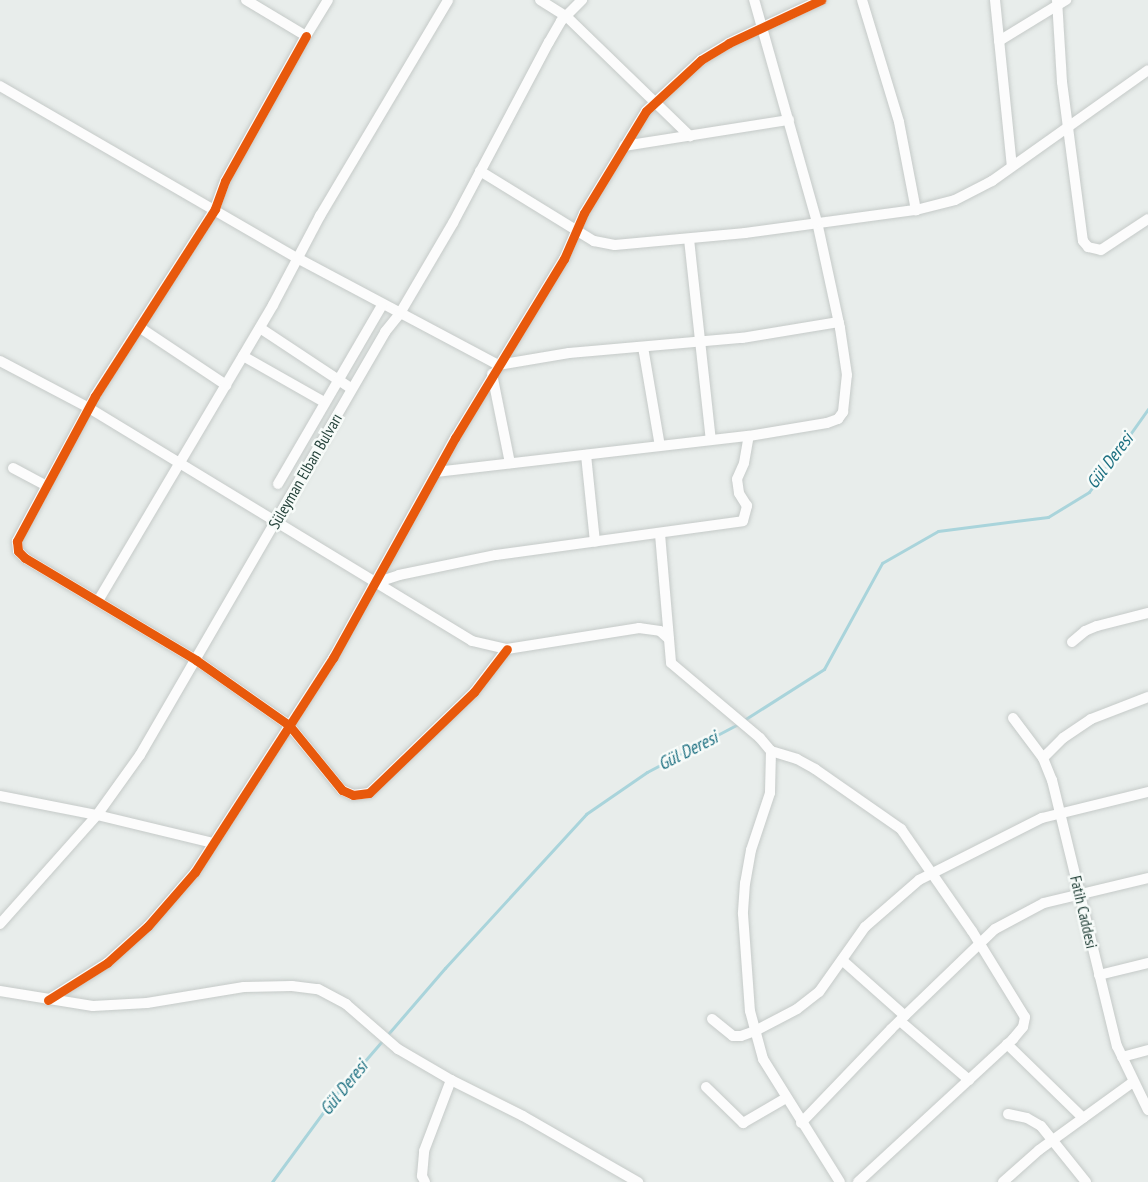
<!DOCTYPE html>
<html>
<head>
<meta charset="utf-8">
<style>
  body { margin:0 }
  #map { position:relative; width:1148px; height:1182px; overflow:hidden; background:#e8edeb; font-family:"PT Sans Narrow",sans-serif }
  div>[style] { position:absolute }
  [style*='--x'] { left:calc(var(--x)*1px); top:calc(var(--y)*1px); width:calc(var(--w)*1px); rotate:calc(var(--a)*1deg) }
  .stream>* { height:3px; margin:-1.5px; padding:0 1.5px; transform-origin:1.5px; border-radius:1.5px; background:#a9d4db }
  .roads { filter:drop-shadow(0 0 2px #c5cac8) drop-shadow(0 0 2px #c5cac8) }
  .minor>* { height:10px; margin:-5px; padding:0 5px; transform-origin:5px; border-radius:5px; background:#fcfcfc }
  .cycleway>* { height:9px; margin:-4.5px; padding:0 4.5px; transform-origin:4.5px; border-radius:4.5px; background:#e8590c }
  span { translate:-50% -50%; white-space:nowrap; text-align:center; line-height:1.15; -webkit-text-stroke:5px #f7fbf9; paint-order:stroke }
  .street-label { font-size:16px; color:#24423a }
  .water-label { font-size:18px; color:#1c6f80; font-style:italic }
</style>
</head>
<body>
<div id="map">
  <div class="stream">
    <div style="--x:744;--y:720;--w:95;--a:-32.5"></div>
    <div style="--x:824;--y:669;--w:121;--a:-61.3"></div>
    <div style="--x:882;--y:563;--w:64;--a:-29.7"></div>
    <div style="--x:938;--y:531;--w:111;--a:-7.3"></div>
    <div style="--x:1048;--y:517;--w:48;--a:-31.4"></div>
    <div style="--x:1089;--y:492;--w:102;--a:-54.6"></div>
    <div style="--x:272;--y:1182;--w:112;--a:-53.7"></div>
    <div style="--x:338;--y:1092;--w:164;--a:-49.2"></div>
    <div style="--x:445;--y:968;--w:209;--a:-47.5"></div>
    <div style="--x:586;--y:814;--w:74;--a:-34.5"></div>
    <div style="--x:647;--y:772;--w:103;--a:-27.8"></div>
  </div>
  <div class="roads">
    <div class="minor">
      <div style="--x:246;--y:0;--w:70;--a:31"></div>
      <div style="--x:306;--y:36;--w:42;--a:-58.6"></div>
      <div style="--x:540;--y:0;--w:31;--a:32"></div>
      <div style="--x:566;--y:16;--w:173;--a:44.1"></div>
      <div style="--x:862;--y:0;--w:127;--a:73.1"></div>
      <div style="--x:899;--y:122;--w:90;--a:79.1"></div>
      <div style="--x:995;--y:0;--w:167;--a:84.2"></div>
      <div style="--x:1057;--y:0;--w:82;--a:86.5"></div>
      <div style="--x:1062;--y:82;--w:160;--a:82.5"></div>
      <div style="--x:1083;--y:241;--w:8;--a:50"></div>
      <div style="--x:1088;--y:247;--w:13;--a:13"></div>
      <div style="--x:1101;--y:250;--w:56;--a:-33.4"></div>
      <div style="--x:306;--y:36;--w:166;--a:119.2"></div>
      <div style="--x:225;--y:181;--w:30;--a:110"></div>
      <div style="--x:215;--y:209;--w:222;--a:122.7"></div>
      <div style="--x:95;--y:396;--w:165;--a:118.3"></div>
      <div style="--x:17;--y:541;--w:10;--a:84"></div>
      <div style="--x:18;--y:551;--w:10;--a:45"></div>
      <div style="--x:25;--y:558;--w:199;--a:30.8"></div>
      <div style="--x:196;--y:660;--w:113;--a:35"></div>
      <div style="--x:289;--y:725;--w:84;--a:50.8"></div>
      <div style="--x:342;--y:790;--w:12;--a:24"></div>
      <div style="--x:353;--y:795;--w:16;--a:-7"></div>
      <div style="--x:369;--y:793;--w:146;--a:-43.9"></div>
      <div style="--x:474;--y:692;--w:54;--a:-52.5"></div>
      <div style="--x:999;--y:41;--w:79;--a:-31.5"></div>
      <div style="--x:0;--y:86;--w:345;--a:30.1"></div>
      <div style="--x:299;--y:259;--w:225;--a:28"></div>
      <div style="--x:498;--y:365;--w:72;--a:-9.6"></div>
      <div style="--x:569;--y:353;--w:174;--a:-5"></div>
      <div style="--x:742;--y:338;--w:98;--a:-9.4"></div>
      <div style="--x:624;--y:146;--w:167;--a:-9"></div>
      <div style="--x:480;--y:171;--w:134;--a:31.6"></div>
      <div style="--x:594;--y:241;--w:21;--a:11"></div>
      <div style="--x:615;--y:245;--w:131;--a:-5.3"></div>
      <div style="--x:745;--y:233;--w:173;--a:-7.7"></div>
      <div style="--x:916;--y:210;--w:40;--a:-14.4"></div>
      <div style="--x:955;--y:200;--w:42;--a:-27.2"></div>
      <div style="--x:992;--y:181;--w:191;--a:-35.4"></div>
      <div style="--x:689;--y:239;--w:202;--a:83.8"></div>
      <div style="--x:139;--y:327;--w:105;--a:33.7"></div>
      <div style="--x:260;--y:328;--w:110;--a:33.5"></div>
      <div style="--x:643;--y:347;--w:100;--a:80.3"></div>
      <div style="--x:243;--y:356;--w:93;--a:29.6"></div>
      <div style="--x:0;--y:361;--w:101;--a:27.8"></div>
      <div style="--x:89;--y:408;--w:448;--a:31.3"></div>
      <div style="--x:472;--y:641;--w:36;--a:13"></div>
      <div style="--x:507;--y:649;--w:134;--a:-9"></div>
      <div style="--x:639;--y:628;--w:21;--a:8"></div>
      <div style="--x:660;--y:631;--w:12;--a:42"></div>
      <div style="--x:492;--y:374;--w:91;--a:78.6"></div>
      <div style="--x:586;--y:455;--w:87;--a:84.1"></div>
      <div style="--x:13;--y:468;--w:38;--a:28"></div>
      <div style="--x:436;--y:472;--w:315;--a:-6.6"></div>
      <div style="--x:749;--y:436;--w:79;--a:-9.5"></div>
      <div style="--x:827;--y:423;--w:12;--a:-20"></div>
      <div style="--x:838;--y:419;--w:9;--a:-54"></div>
      <div style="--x:843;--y:412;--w:37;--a:-84"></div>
      <div style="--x:847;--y:375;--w:48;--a:-98.5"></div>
      <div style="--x:840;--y:328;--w:108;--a:-102.2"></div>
      <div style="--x:817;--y:222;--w:231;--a:-105.8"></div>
      <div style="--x:278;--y:484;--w:207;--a:-59.8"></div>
      <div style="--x:660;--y:534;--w:129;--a:85.1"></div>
      <div style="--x:671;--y:663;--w:116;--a:40.1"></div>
      <div style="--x:760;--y:738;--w:17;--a:50"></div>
      <div style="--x:771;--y:751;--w:42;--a:91.4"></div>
      <div style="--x:770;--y:793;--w:60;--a:108.4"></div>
      <div style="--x:751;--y:850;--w:34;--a:100"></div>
      <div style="--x:745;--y:883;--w:31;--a:94"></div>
      <div style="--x:743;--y:914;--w:97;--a:85.9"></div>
      <div style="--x:750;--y:1011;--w:50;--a:74.8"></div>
      <div style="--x:763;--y:1059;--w:145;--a:58"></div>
      <div style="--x:375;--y:583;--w:25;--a:-18"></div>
      <div style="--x:399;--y:575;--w:99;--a:-11.7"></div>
      <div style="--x:496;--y:555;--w:249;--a:-7.8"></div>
      <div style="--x:743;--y:521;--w:16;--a:-75"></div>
      <div style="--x:747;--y:506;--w:15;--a:-122"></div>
      <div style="--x:739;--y:493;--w:14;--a:-98"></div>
      <div style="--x:737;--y:479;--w:17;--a:-66"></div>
      <div style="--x:744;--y:463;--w:27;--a:-80"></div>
      <div style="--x:98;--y:601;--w:344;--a:-59.4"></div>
      <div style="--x:273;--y:305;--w:101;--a:-62.2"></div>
      <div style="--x:320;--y:216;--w:251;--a:-59.3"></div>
      <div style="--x:1072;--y:642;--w:17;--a:-40"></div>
      <div style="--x:1085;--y:631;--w:13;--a:-23"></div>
      <div style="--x:1097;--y:626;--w:53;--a:-14.3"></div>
      <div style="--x:1013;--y:718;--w:50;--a:53.1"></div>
      <div style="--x:1043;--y:758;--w:24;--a:68"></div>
      <div style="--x:1052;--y:780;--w:274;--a:76.3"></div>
      <div style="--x:1117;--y:1046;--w:71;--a:64.2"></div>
      <div style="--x:771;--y:751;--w:27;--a:17"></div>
      <div style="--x:797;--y:759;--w:21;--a:29"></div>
      <div style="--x:815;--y:769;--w:105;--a:34.9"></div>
      <div style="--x:901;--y:829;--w:124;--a:55.2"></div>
      <div style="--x:972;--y:931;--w:101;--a:58.4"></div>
      <div style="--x:1025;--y:1017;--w:10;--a:101"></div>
      <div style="--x:1023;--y:1027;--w:16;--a:130"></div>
      <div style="--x:1013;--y:1039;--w:211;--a:137.3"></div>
      <div style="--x:1043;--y:758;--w:28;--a:-45"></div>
      <div style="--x:1063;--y:738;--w:34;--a:-34"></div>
      <div style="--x:1091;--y:719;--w:61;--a:-21.1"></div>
      <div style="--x:0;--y:796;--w:99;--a:11.1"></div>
      <div style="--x:97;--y:815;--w:120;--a:13.5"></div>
      <div style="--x:0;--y:924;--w:146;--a:-48.3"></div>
      <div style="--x:97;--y:815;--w:74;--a:-54.4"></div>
      <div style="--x:140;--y:755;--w:489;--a:-59.9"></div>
      <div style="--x:385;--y:332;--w:22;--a:-51"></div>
      <div style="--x:399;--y:315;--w:107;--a:-59.6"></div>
      <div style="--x:453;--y:223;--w:205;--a:-62.1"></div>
      <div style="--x:549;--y:42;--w:24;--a:-60"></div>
      <div style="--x:561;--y:21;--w:30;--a:-45"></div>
      <div style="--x:842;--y:960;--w:84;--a:41.6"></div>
      <div style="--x:1099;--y:975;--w:50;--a:-13.8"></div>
      <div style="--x:0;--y:991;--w:94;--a:9.2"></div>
      <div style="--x:93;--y:1006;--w:54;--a:-3.2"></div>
      <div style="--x:147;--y:1003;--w:98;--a:-9.4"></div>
      <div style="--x:244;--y:987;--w:48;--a:-1.2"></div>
      <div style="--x:292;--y:986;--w:26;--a:7"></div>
      <div style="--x:318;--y:989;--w:32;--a:28"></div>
      <div style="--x:346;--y:1004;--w:69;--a:40.9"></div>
      <div style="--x:398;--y:1049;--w:61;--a:30.3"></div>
      <div style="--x:451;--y:1080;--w:80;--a:26.6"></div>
      <div style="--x:523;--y:1116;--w:133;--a:29.9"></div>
      <div style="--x:48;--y:1000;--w:70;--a:-32.1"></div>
      <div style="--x:107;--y:963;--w:55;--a:-42.1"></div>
      <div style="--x:148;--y:926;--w:72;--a:-49"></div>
      <div style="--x:195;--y:872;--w:255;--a:-57.2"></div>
      <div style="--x:333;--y:658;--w:252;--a:-61"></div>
      <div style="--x:455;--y:438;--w:210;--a:-58.7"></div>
      <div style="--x:564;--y:259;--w:50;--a:-66.5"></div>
      <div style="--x:584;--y:213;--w:119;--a:-58.7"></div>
      <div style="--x:646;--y:111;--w:75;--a:-42.8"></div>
      <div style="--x:701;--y:60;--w:33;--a:-31"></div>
      <div style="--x:729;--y:43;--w:102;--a:-25.1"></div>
      <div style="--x:712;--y:1019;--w:27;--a:39"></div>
      <div style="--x:733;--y:1036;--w:8;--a:0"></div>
      <div style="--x:741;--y:1036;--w:15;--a:-20"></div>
      <div style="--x:755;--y:1031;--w:47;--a:-27.6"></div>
      <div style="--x:797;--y:1009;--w:28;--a:-38"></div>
      <div style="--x:819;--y:992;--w:80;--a:-54.7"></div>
      <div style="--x:865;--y:927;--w:72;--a:-41"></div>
      <div style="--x:919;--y:880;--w:138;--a:-26.8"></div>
      <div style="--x:1042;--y:818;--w:109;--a:-13.8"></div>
      <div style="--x:900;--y:1021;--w:91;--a:40.5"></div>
      <div style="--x:1007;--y:1044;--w:106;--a:44.2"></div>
      <div style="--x:1122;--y:1057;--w:27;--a:-15"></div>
      <div style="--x:706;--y:1087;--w:52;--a:44.2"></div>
      <div style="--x:743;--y:1123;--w:50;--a:-30.2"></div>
      <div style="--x:1008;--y:1114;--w:19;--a:12"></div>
      <div style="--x:1027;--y:1118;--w:16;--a:30"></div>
      <div style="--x:1041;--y:1126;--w:72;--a:51.2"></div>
      <div style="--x:801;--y:1123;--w:130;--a:-46.2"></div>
      <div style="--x:891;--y:1029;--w:144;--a:-43.9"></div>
      <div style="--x:995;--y:929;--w:55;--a:-28"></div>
      <div style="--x:1044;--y:903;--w:107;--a:-13.5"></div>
      <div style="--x:425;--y:1182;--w:7;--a:-117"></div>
      <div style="--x:422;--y:1176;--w:25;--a:-85"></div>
      <div style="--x:424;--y:1151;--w:76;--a:-69.2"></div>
      <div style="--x:1003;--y:1182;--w:48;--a:-41.6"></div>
      <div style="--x:1039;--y:1150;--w:116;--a:-35.9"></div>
    </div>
  </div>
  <div class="cycleway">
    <div style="--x:306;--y:36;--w:166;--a:119.2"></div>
    <div style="--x:225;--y:181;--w:30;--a:110"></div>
    <div style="--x:215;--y:209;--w:222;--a:122.7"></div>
    <div style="--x:95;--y:396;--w:165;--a:118.3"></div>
    <div style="--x:17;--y:541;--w:10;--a:84"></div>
    <div style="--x:18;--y:551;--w:10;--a:45"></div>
    <div style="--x:25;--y:558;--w:199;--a:30.8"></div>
    <div style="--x:196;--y:660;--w:113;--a:35"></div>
    <div style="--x:289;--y:725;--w:84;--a:50.8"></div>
    <div style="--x:342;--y:790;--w:12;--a:24"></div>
    <div style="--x:353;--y:795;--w:16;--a:-7"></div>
    <div style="--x:369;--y:793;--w:146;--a:-43.9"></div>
    <div style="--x:474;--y:692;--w:54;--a:-52.5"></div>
    <div style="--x:48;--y:1000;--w:70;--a:-32.1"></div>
    <div style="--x:107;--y:963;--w:55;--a:-42.1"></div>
    <div style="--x:148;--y:926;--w:72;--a:-49"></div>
    <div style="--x:195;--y:872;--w:255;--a:-57.2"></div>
    <div style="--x:333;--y:658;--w:252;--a:-61"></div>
    <div style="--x:455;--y:438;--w:210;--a:-58.7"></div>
    <div style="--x:564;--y:259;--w:50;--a:-66.5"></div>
    <div style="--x:584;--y:213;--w:119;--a:-58.7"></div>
    <div style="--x:646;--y:111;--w:75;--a:-42.8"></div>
    <div style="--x:701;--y:60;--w:33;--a:-31"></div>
    <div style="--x:729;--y:43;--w:102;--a:-25.1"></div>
  </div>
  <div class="street-label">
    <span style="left:305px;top:471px;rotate:-60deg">Süleyman Elban Bulvarı</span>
    <span style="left:1084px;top:912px;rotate:77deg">Fatih Caddesi</span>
  </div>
  <div class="water-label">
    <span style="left:1110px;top:461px;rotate:-53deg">Gül Deresi</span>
    <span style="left:688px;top:751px;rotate:-27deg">Gül Deresi</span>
    <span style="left:344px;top:1088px;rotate:-51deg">Gül Deresi</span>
  </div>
</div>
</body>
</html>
